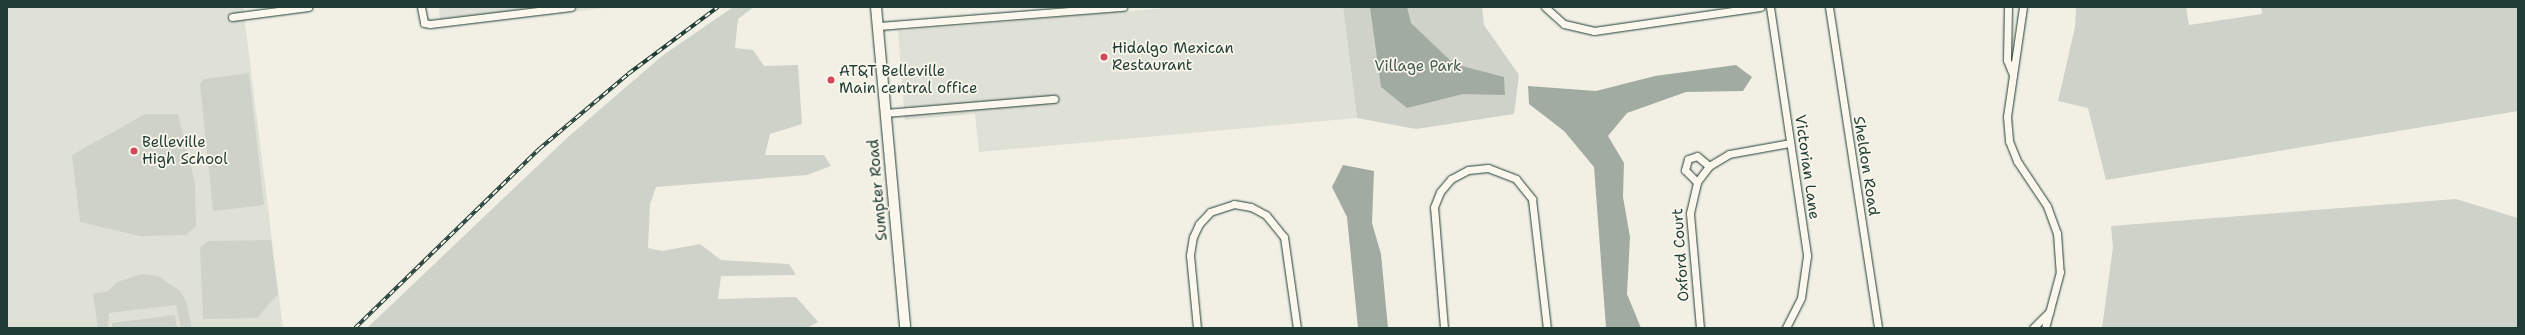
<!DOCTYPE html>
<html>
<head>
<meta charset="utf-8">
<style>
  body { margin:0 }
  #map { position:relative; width:2525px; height:335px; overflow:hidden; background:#f2f0e5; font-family:"Shantell Sans",sans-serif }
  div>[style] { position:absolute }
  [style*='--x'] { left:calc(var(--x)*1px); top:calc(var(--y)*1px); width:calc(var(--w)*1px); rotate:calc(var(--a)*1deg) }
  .built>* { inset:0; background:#e0e1d6 }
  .green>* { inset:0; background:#cfd2c8 }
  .water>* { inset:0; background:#a2aba1 }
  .roads { filter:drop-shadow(0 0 1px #1f3d34) drop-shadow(0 0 1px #1f3d34) }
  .street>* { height:7px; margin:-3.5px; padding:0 3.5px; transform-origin:3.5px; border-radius:3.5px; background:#fbf7ec }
  .secondary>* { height:10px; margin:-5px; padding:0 5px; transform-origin:5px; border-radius:5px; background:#fbf7ec }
  .rail>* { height:3.5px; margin-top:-1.75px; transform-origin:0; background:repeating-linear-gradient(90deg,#fbf7ec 0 6px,#1f3d34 0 12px); box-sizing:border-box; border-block:1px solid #1f3d34 }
  .dots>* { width:11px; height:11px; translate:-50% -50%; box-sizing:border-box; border:2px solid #fbf7ec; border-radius:50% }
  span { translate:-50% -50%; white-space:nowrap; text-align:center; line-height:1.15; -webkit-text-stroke:3.5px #fbf7ec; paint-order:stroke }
  .poi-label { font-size:15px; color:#1f3d34 }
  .left { translate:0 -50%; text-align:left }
  .park-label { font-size:15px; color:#425b52 }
  .street-label { font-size:15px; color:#1f3d34 }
  .frame { position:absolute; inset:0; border:8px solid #1f3d34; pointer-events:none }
</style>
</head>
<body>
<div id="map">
  <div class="built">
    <div style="clip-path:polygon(7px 7px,243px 7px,283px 328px,7px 328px)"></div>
    <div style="clip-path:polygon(439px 7px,614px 7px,440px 26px)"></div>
    <div style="clip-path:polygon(1177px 7px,1343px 7px,1357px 118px,979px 152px,975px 114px,905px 120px,898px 31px)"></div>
  </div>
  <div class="green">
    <div style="clip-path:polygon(733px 7px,754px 7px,738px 19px,735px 48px,753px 50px,764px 66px,798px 65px,802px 124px,770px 134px,765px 155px,824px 155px,831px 166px,807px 175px,656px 187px,650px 204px,648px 248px,662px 251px,700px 244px,721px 260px,789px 264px,796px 275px,721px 276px,718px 299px,796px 297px,818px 322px,807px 328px,367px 328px,568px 137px,662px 56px)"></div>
    <div style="clip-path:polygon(1343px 7px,1482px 7px,1484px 25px,1519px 75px,1514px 114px,1416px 129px,1357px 118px)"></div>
    <div style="clip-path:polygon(2076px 7px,2186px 7px,2189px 25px,2262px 14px,2261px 7px,2518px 7px,2518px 111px,2106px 180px,2088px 108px,2058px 101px,2075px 27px)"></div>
    <div style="clip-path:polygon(249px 73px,264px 205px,213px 211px,200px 84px,204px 79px)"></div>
    <div style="clip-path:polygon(145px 114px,178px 114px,195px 183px,196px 226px,186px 235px,140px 236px,80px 222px,72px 155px)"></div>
    <div style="clip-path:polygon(2456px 199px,2518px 218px,2518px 328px,2102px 328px,2113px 247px,2111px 226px)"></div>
    <div style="clip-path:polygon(271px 240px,278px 294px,257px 318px,203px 319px,200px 248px,208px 241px)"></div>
    <div style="clip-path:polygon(143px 274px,158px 276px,180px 291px,186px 301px,192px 328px,181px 328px,176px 305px,109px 313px,108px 328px,98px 328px,93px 294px,108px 291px,117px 282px)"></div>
    <div style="clip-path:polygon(175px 315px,177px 328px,112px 328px,112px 323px)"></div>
  </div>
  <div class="water">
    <div style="clip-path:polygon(1370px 7px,1407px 7px,1411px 23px,1454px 64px,1504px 77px,1505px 95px,1463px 94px,1407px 108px,1381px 87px)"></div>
    <div style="clip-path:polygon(1736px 65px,1752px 77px,1743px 91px,1686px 92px,1627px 113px,1608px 136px,1624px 163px,1623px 197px,1630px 237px,1627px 294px,1641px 328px,1606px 328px,1594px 167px,1564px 131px,1529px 104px,1528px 86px,1596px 91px,1655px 76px)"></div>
    <div style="clip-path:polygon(1343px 165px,1374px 171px,1372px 223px,1381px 254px,1388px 328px,1358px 328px,1347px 217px,1332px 187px)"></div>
  </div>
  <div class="roads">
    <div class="street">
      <div style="--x:421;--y:7;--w:16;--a:79"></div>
      <div style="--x:424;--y:23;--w:6;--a:9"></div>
      <div style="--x:430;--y:24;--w:142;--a:-6.9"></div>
      <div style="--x:1545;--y:7;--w:25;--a:42"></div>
      <div style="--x:1564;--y:24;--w:31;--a:13"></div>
      <div style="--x:1594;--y:31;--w:168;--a:-8.2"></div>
      <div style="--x:1770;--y:7;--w:252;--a:81.5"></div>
      <div style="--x:1807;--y:256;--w:42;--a:98.1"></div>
      <div style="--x:1801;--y:298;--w:34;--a:117"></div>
      <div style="--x:1829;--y:7;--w:325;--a:81.3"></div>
      <div style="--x:2008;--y:7;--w:53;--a:91.1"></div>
      <div style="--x:2007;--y:60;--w:16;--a:68"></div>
      <div style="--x:2023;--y:7;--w:111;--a:98.3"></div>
      <div style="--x:2007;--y:117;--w:24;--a:85"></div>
      <div style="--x:2009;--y:141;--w:22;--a:68"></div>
      <div style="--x:2017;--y:161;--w:54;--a:56.3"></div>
      <div style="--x:2047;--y:206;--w:29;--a:70"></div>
      <div style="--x:2057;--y:233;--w:39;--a:86"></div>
      <div style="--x:2060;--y:272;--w:58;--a:105"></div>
      <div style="--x:232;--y:17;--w:77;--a:-7.5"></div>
      <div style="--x:879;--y:26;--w:245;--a:-4.5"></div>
      <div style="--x:886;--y:113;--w:169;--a:-4.8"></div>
      <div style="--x:1697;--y:182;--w:17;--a:-135"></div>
      <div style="--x:1685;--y:170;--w:11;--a:-75"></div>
      <div style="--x:1688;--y:159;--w:9;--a:-18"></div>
      <div style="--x:1697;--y:156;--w:16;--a:40"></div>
      <div style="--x:1197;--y:328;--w:73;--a:-95.5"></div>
      <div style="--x:1190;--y:255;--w:18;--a:-81"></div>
      <div style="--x:1193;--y:237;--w:14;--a:-65"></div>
      <div style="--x:1199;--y:224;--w:16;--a:-47"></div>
      <div style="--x:1210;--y:212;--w:25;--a:-18"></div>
      <div style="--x:1234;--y:204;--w:17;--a:10"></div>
      <div style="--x:1251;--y:207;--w:17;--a:28"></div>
      <div style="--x:1266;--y:215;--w:28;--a:51"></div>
      <div style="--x:1284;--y:237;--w:92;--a:81.9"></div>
      <div style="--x:1444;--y:328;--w:121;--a:-94.7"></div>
      <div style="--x:1434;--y:207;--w:16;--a:-68"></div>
      <div style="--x:1440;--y:192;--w:17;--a:-50"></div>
      <div style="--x:1451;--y:179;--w:19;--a:-28"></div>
      <div style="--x:1468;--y:170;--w:20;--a:-6"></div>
      <div style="--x:1488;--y:168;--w:30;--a:21"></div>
      <div style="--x:1516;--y:179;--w:26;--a:51"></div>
      <div style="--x:1532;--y:199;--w:130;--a:83.4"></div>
      <div style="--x:1700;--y:328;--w:115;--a:-95"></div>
      <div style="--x:1690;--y:213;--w:32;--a:-77"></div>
      <div style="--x:1697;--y:182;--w:20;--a:-53"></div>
      <div style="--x:1709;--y:166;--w:23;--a:-31"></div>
      <div style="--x:1729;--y:154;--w:62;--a:-10.2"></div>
      <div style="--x:2033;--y:328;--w:23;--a:-45"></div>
    </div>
    <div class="secondary">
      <div style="--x:876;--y:7;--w:322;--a:84.8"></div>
    </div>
  </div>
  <div class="rail">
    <div style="--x:355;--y:328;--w:257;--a:-44.2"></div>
    <div style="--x:539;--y:149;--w:116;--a:-40.1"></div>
    <div style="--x:628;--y:74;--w:112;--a:-36.7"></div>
  </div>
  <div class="dots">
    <div style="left:1104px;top:57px;background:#d1495b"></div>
    <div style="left:831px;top:80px;background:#d1495b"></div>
    <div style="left:134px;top:151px;background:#d1495b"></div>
  </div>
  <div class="poi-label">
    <span class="left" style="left:1112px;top:57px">Hidalgo Mexican<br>Restaurant</span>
    <span class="left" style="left:839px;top:80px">AT&amp;T Belleville<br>Main central office</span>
    <span class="left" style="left:142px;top:151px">Belleville<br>High School</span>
  </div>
  <div class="park-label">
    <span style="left:1418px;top:67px">Village Park</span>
  </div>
  <div class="street-label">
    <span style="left:1866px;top:166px;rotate:81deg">Sheldon Road</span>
    <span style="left:1807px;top:167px;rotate:82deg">Victorian Lane</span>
    <span style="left:878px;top:190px;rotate:-95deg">Sumpter Road</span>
    <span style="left:1681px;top:255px;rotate:-94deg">Oxford Court</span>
  </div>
  <div class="frame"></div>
</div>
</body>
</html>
